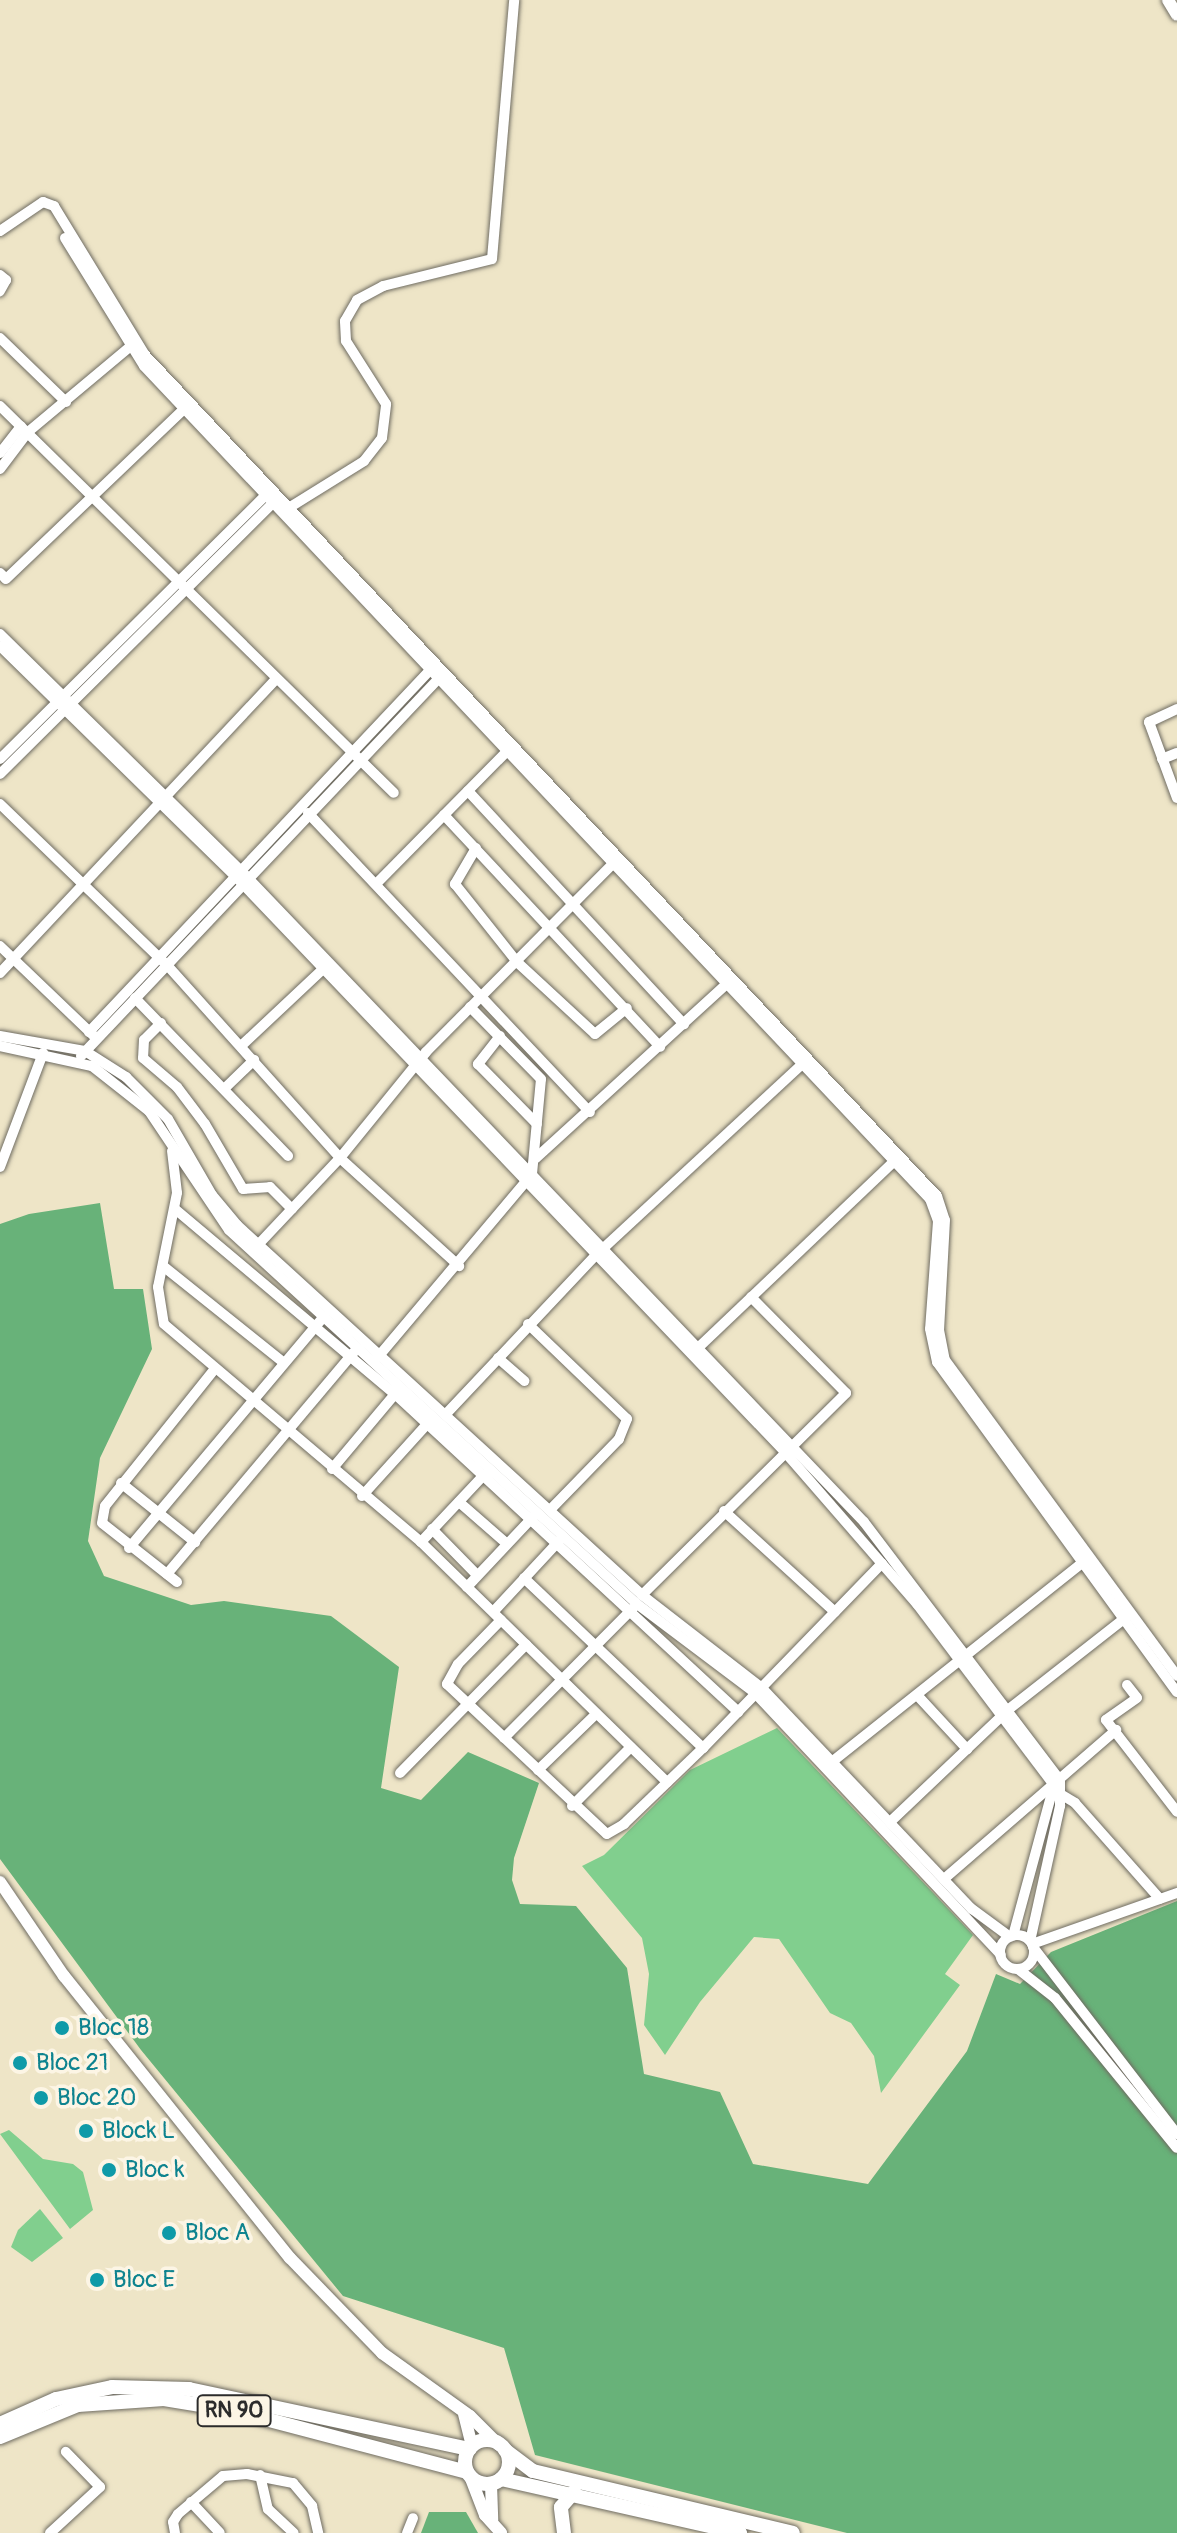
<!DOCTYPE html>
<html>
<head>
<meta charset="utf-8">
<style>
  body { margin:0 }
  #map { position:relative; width:1177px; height:2533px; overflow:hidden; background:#eee5c7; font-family:Pangolin,sans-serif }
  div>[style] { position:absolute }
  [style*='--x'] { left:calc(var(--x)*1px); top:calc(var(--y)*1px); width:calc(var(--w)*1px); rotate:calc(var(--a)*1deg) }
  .green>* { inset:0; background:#81cf8e }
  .forest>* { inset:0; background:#68b279 }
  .roads { filter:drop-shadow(0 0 2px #6f6c62) drop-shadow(0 0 2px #6f6c62) }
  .minor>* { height:10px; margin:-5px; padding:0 5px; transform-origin:5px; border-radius:5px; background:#fff }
  .minor>.ring { margin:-5px; padding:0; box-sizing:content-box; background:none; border:10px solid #fff; border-radius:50% }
  .major>* { height:12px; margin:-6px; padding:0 6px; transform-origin:6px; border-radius:6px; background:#fff }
  .highway>* { height:14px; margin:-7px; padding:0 7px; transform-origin:7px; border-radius:7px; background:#fff }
  .highway>.ring { margin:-7px; padding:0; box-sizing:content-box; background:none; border:14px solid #fff; border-radius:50% }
  .dots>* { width:22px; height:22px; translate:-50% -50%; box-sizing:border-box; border:4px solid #fcf5e5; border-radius:50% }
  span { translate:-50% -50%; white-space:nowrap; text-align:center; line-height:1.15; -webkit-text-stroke:7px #fcf5e5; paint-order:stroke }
  .shield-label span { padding:2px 6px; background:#fcf5e5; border:2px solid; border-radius:6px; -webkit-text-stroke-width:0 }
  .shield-label { font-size:22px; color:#2b2b2b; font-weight:700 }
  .culture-label { font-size:24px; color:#0d838f }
  .left { translate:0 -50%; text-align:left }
</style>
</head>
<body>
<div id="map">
  <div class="green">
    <div style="clip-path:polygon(777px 1728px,973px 1935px,945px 1974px,960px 1985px,881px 2093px,874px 2056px,851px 2023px,830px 2013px,779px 1939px,754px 1937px,700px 2002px,665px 2055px,644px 2025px,649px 1974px,642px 1938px,582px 1866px,604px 1855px,690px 1770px)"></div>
    <div style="clip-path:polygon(9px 2130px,43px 2159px,73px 2164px,83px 2172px,93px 2210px,70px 2229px,0 2134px)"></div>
    <div style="clip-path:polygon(40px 2209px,63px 2238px,32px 2262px,11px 2247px,18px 2230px)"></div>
  </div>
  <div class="forest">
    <div style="clip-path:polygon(100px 1203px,114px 1289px,143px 1289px,152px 1349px,100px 1458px,88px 1541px,104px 1576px,191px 1605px,224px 1601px,331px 1616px,399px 1667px,381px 1788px,421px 1800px,468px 1752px,539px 1783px,514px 1858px,512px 1880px,520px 1904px,576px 1906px,627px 1968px,644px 2074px,720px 2092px,753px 2164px,868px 2184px,967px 2051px,996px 1974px,1020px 1984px,1051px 1952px,1177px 1901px,1177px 2533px,847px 2533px,535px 2455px,504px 2348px,343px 2296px,141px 2050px,0 1859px,0 1224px,29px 1214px)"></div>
    <div style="clip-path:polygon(429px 2512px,466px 2512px,478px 2533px,421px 2533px)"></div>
  </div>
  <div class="roads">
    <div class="minor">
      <div style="--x:0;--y:231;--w:52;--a:-34"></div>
      <div style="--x:43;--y:202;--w:12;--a:20"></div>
      <div style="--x:54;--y:206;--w:175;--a:58.6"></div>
      <div style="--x:145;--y:355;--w:1155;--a:46.72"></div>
      <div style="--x:937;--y:1196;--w:25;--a:72"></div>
      <div style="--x:945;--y:1220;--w:110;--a:93.1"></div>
      <div style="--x:939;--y:1330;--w:31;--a:79"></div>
      <div style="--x:945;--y:1360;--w:392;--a:53.7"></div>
      <div style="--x:65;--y:238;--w:150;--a:58.3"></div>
      <div style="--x:144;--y:366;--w:1145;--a:46.66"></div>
      <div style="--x:930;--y:1199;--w:23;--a:70"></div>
      <div style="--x:938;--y:1221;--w:108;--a:94.2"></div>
      <div style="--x:930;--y:1329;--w:34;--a:78"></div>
      <div style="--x:937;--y:1362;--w:408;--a:54"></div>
      <div style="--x:0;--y:275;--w:8;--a:40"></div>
      <div style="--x:6;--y:280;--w:13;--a:119"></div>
      <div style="--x:0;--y:338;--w:92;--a:44.1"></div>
      <div style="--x:0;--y:406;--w:552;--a:44.49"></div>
      <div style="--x:0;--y:453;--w:34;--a:-52"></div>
      <div style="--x:0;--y:469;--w:46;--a:-52.9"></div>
      <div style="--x:28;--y:432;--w:136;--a:-39.9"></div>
      <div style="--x:287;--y:509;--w:91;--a:-31.9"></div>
      <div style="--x:364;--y:461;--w:29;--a:-52"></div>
      <div style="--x:382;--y:438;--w:34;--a:-83"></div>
      <div style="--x:386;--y:404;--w:75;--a:-122.4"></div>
      <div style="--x:346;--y:341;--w:20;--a:-93"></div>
      <div style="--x:345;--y:321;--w:24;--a:-60"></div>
      <div style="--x:357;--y:300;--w:30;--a:-28"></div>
      <div style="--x:383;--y:286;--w:112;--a:-13.9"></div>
      <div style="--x:492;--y:259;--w:260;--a:-85.1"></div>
      <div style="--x:0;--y:573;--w:8;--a:45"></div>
      <div style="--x:6;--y:579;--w:250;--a:-43.7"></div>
      <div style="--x:0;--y:634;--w:348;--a:44.5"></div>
      <div style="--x:248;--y:878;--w:891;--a:46.27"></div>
      <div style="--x:864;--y:1522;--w:324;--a:52.8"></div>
      <div style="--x:1060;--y:1780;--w:26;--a:90"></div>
      <div style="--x:1060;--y:1806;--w:138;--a:102.5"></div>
      <div style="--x:0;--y:646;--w:332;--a:44.4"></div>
      <div style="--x:237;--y:878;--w:792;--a:46.33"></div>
      <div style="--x:784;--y:1451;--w:203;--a:49"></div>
      <div style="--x:917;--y:1604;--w:227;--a:52.9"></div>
      <div style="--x:1054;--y:1785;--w:156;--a:105.2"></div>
      <div style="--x:1177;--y:709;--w:31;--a:155"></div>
      <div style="--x:1149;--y:722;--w:81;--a:69.8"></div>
      <div style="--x:0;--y:759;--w:378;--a:-44.8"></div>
      <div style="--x:1162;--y:759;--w:16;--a:-22"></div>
      <div style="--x:0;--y:774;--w:386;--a:-44.8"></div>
      <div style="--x:468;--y:791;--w:318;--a:47.2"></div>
      <div style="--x:0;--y:804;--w:232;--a:44"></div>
      <div style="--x:167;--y:965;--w:259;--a:48.1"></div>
      <div style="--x:340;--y:1158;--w:161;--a:42.2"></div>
      <div style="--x:308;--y:813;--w:411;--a:46.7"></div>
      <div style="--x:444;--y:815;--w:317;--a:47"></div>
      <div style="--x:476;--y:848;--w:42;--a:120.3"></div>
      <div style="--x:455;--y:884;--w:100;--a:51.5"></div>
      <div style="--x:517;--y:962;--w:106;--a:42.7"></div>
      <div style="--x:595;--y:1034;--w:41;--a:-39.1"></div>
      <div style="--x:377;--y:883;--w:182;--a:-45.4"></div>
      <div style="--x:0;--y:946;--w:130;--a:43.8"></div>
      <div style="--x:0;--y:973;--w:402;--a:-46.8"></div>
      <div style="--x:135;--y:998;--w:220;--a:45.9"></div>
      <div style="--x:161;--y:1023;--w:24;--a:135"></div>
      <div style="--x:144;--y:1040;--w:18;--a:93"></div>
      <div style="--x:143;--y:1058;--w:45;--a:40.5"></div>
      <div style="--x:177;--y:1087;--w:46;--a:52.9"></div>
      <div style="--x:205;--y:1124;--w:75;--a:59.7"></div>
      <div style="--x:243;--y:1189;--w:27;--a:-4"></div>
      <div style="--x:270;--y:1187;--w:31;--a:45"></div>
      <div style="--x:89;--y:1032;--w:502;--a:-46.7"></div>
      <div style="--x:0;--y:1036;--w:86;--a:10"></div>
      <div style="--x:85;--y:1051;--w:49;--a:32.4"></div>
      <div style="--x:126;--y:1077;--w:59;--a:45"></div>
      <div style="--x:168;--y:1119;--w:88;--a:59.9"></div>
      <div style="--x:212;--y:1195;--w:39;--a:50"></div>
      <div style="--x:237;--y:1225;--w:549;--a:42.41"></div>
      <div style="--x:642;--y:1595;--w:152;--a:37.8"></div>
      <div style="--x:762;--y:1688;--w:305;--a:46.5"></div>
      <div style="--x:972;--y:1909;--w:47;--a:36.4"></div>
      <div style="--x:500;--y:1036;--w:36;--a:128"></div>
      <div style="--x:478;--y:1064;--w:84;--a:45.5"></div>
      <div style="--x:0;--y:1046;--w:94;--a:12.3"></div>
      <div style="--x:92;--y:1066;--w:73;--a:38.3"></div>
      <div style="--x:149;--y:1111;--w:143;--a:56.1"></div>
      <div style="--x:229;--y:1230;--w:553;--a:42.51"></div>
      <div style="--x:637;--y:1604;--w:148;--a:37"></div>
      <div style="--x:755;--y:1693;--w:359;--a:46.8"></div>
      <div style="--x:241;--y:1046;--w:112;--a:-43.2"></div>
      <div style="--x:81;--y:1056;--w:523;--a:-46.55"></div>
      <div style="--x:224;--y:1089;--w:42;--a:-44"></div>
      <div style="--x:172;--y:1151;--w:42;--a:83.2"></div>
      <div style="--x:177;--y:1193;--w:96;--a:101.4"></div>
      <div style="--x:158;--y:1287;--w:37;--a:81"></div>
      <div style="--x:164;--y:1324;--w:337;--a:40.3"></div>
      <div style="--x:421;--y:1542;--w:344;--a:44.3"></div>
      <div style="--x:536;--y:1158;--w:261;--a:-42.4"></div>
      <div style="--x:0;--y:1167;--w:122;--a:-69.3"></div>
      <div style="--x:175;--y:1209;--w:287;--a:40.1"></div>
      <div style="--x:395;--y:1394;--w:468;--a:42.8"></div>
      <div style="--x:256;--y:1247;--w:122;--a:-46.7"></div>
      <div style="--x:340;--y:1158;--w:136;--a:-50.9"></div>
      <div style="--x:426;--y:1052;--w:262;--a:-45.2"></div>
      <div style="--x:163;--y:1266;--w:155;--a:38.7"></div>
      <div style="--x:528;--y:1324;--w:137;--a:43.8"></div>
      <div style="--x:627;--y:1419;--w:22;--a:112"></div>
      <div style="--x:619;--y:1439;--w:98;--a:134.2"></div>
      <div style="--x:698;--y:1348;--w:269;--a:-43.6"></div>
      <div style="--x:378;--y:1357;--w:239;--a:-49.9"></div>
      <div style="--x:532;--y:1174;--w:95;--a:-84.6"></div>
      <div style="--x:541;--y:1079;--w:101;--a:-134.6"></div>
      <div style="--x:498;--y:1358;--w:35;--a:41"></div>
      <div style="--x:446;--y:1414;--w:217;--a:-46.7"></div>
      <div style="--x:595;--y:1256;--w:281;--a:-42.8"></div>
      <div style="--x:332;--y:1469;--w:98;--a:-50"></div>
      <div style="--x:121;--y:1483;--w:95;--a:38.6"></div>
      <div style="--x:362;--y:1496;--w:97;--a:-47.9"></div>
      <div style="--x:459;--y:1502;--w:62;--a:41.1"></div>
      <div style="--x:724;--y:1511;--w:150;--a:42.3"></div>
      <div style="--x:432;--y:1529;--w:63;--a:45.6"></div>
      <div style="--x:421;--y:1542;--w:92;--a:-46.8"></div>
      <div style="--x:129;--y:1548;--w:297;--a:-49.9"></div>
      <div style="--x:167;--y:1574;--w:290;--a:-49.9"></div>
      <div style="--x:524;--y:1578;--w:247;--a:43.5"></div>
      <div style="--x:177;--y:1582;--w:95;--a:-141.8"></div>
      <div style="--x:102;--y:1523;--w:17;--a:-80"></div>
      <div style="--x:105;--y:1506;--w:174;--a:-51.3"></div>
      <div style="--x:467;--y:1587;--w:98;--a:-46.7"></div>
      <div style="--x:642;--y:1595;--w:287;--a:-44.7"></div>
      <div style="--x:846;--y:1393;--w:135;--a:-134.7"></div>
      <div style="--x:494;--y:1611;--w:97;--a:-47.1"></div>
      <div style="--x:501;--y:1620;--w:62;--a:134.3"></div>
      <div style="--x:458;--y:1664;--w:23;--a:119"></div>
      <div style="--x:447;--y:1684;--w:219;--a:43.2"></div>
      <div style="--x:607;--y:1834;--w:20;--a:-30"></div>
      <div style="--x:624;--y:1824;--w:110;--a:-43.9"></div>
      <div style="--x:703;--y:1748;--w:257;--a:-45.9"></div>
      <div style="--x:1127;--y:1685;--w:16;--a:52"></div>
      <div style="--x:1137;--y:1698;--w:38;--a:145"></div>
      <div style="--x:1106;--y:1720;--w:116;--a:52.3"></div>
      <div style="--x:917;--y:1695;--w:74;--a:47.2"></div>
      <div style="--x:504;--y:1738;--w:183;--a:-45.2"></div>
      <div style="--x:833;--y:1761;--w:320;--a:-38.5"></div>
      <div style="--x:538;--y:1770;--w:81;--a:-44"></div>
      <div style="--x:400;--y:1773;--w:180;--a:-45.5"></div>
      <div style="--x:1057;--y:1792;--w:21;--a:31"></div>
      <div style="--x:1075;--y:1803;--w:128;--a:48.5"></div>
      <div style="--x:572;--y:1806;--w:83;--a:-45"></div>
      <div style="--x:890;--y:1822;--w:164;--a:-43.5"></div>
      <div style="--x:1009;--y:1709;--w:154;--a:-38.1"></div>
      <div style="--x:944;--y:1879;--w:228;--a:-40.9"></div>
      <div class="ring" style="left:1000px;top:1935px;width:24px;height:24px"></div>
      <div style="--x:1032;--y:1944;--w:154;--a:-19.4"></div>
      <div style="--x:1033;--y:1947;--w:236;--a:52.4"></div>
      <div style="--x:1018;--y:1969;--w:47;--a:38.1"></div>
      <div style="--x:1055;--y:1998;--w:193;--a:50.9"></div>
      <div style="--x:260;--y:2475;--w:35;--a:77"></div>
      <div style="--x:268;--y:2509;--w:35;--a:43"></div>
      <div style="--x:191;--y:2502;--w:42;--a:46.9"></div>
      <div style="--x:50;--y:2533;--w:68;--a:-42.6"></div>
      <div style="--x:100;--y:2487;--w:49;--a:-134.2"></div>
      <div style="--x:175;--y:2533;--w:11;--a:-100"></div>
      <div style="--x:173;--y:2522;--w:9;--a:-58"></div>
      <div style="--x:178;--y:2514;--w:59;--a:-40.2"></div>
      <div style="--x:223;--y:2476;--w:24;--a:-5"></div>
      <div style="--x:247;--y:2474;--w:47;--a:11.1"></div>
      <div style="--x:293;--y:2483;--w:30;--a:50"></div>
      <div style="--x:312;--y:2506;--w:28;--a:77"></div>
      <div style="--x:407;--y:2533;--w:16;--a:-68"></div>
    </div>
    <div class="major">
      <div style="--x:1168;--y:0;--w:17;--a:59"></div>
      <div style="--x:0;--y:1882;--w:114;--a:55.8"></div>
      <div style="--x:64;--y:1976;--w:361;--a:51.3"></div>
      <div style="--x:290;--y:2258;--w:132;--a:45.9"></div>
      <div style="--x:382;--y:2353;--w:108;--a:35.6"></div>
      <div style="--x:470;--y:2416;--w:41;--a:45"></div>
      <div style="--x:464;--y:2414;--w:33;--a:76"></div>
      <div style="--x:470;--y:2476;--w:42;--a:69"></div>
      <div style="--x:485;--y:2515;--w:24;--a:48"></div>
      <div style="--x:491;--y:2484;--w:36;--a:88"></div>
    </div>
    <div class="highway">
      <div style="--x:0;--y:2424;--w:61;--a:-24.1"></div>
      <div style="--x:56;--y:2399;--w:57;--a:-12.1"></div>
      <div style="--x:112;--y:2387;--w:77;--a:1.5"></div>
      <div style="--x:189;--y:2389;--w:287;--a:12.1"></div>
      <div style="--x:0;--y:2437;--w:84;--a:-22.3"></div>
      <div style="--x:78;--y:2405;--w:86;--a:-4"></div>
      <div style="--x:164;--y:2399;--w:68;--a:9.3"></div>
      <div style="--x:231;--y:2410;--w:244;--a:14.7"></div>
      <div class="ring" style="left:465px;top:2440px;width:30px;height:30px"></div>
      <div style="--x:505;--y:2450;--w:35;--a:37"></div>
      <div style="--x:533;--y:2471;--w:267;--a:13.4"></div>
      <div style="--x:501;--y:2479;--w:245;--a:12.7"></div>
      <div style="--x:564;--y:2533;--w:26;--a:-97"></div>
      <div style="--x:561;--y:2507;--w:20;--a:-49"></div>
    </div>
  </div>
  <div class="dots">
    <div style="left:62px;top:2028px;background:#0f9aa8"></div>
    <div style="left:20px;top:2063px;background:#0f9aa8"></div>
    <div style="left:41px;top:2098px;background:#0f9aa8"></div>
    <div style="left:86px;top:2131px;background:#0f9aa8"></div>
    <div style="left:109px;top:2170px;background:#0f9aa8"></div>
    <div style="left:169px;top:2233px;background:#0f9aa8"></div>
    <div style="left:97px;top:2280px;background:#0f9aa8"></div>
  </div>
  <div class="shield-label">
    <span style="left:234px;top:2411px">RN 90</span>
  </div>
  <div class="culture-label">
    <span class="left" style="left:78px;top:2028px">Bloc 18</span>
    <span class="left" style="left:36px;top:2063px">Bloc 21</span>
    <span class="left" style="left:57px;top:2098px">Bloc 20</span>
    <span class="left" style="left:102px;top:2131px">Block L</span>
    <span class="left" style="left:125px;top:2170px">Bloc k</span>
    <span class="left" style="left:185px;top:2233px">Bloc A</span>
    <span class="left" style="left:113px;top:2280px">Bloc E</span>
  </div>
</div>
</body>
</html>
